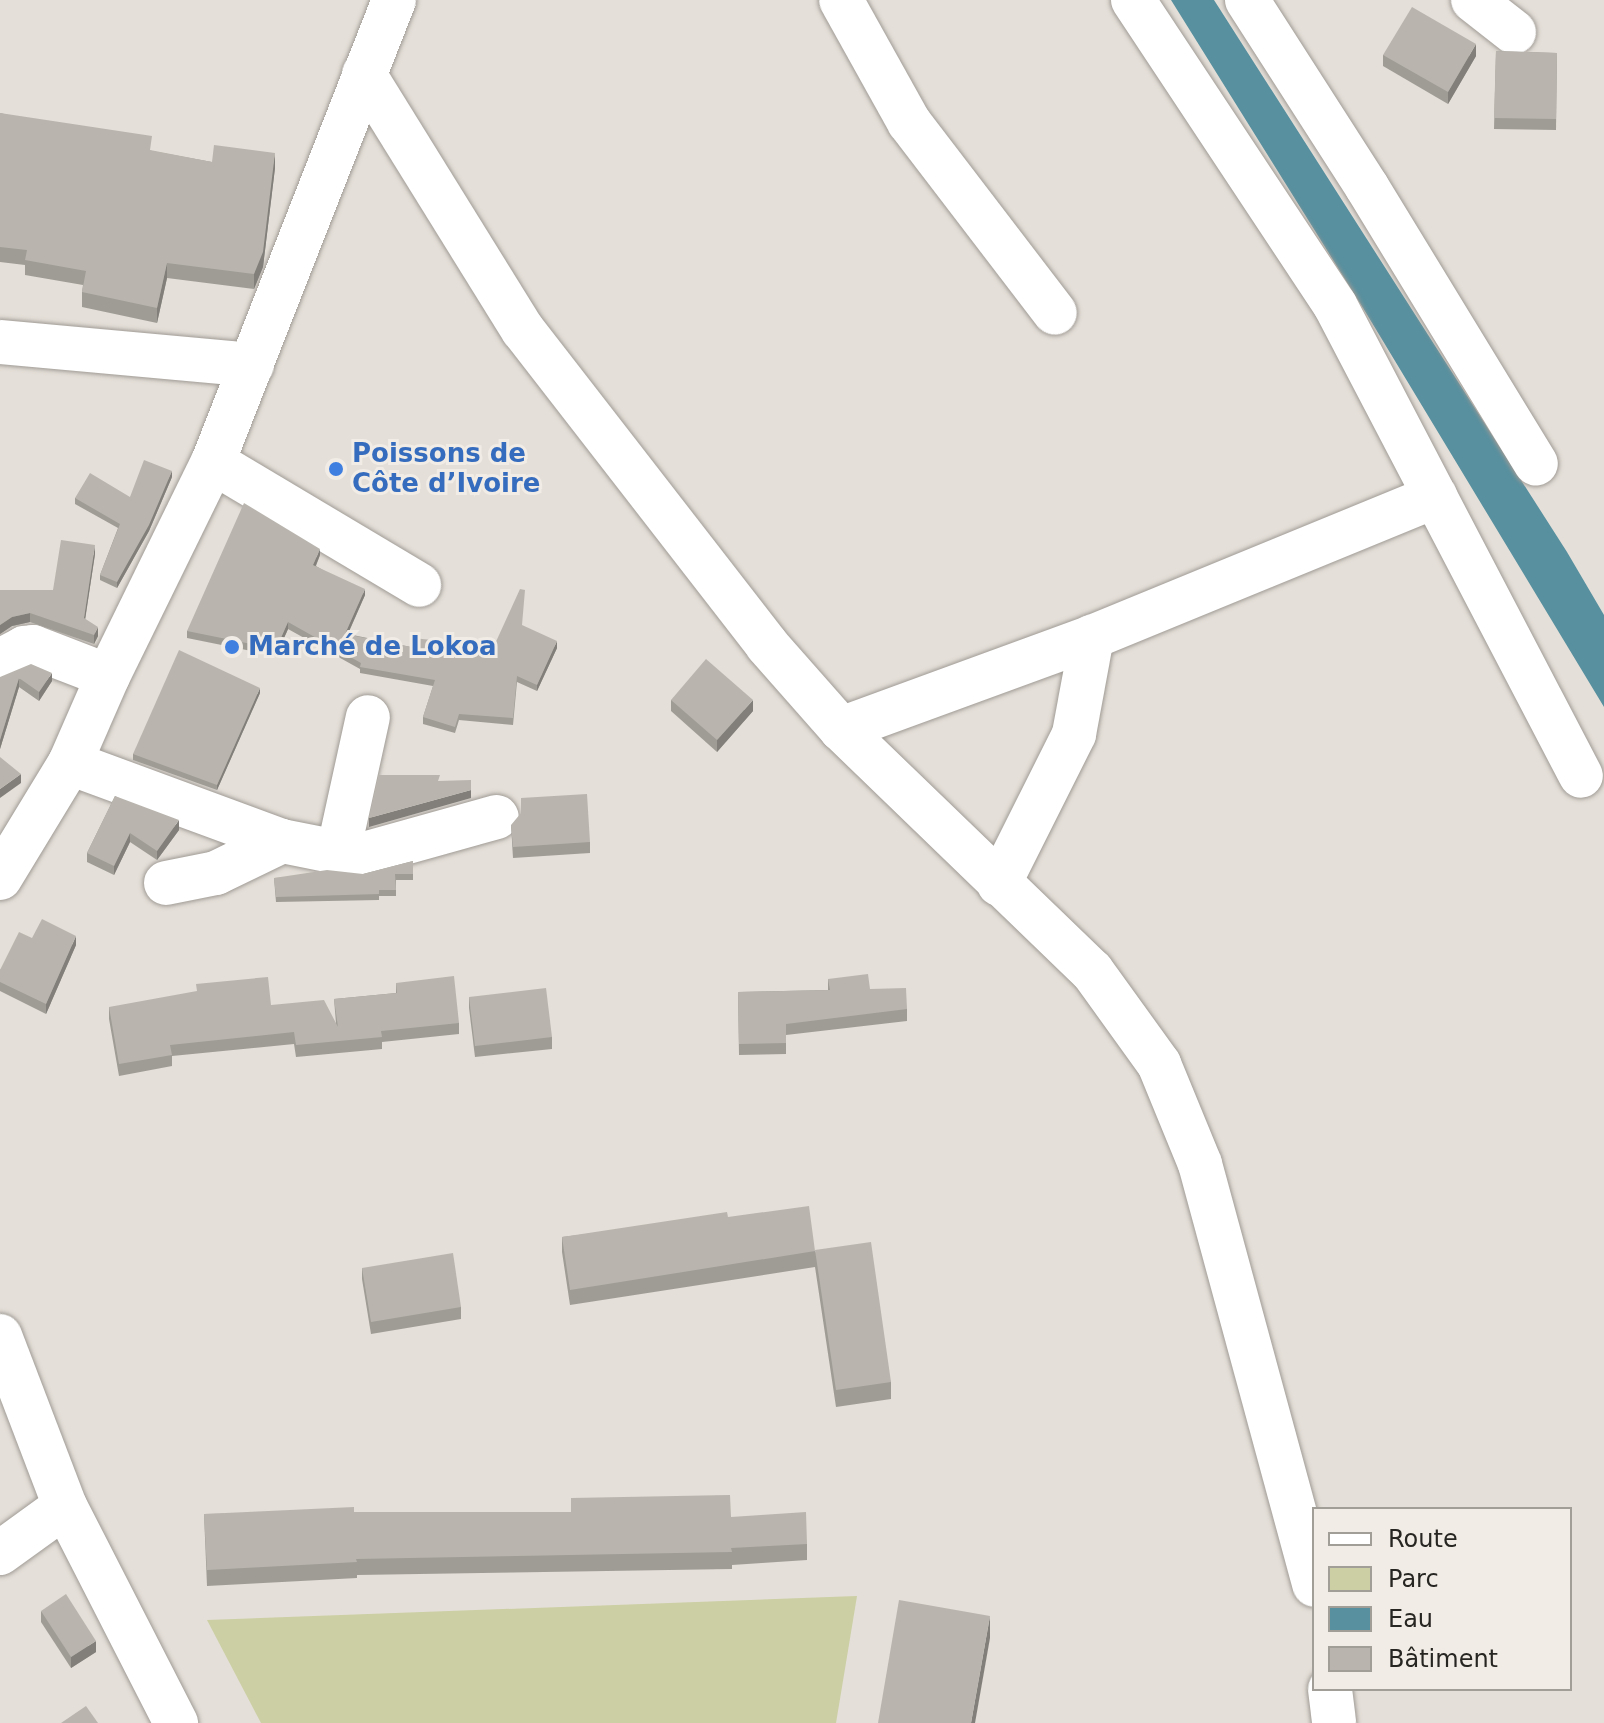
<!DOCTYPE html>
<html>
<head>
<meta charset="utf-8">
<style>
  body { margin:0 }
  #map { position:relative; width:1604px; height:1723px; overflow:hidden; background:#e4dfd8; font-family:"DejaVu Sans",sans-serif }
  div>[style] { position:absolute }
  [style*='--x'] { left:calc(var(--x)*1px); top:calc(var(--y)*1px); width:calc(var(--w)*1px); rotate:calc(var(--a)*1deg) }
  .green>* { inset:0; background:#cbcfa3 }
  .water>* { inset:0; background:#58909f }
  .roads { filter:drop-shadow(0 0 2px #a09b95) drop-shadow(0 0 2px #a09b95) }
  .minor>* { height:44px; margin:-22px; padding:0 22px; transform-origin:22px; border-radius:22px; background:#fff }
  .wall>* { inset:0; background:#9f9c96 }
  .shaded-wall>* { inset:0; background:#827f7a }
  .building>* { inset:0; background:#b9b5ae }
  .dots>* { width:22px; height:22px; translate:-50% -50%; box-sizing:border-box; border:4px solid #f1ece5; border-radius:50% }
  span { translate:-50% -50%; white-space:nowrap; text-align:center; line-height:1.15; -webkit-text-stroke:6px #f1ece5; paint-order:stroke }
  .shop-label { font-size:26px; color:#366cbe; font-weight:700 }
  .left { translate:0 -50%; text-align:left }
  .legend { position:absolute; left:1312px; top:1507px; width:260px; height:184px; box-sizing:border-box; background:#f1ece5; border:2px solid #a19d97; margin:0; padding:10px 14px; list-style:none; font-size:24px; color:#282623 }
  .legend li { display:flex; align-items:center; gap:16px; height:40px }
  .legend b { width:40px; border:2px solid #a19d97 }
</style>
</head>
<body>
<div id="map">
  <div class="green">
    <div style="clip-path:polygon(857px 1596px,836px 1723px,261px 1723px,207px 1620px)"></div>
  </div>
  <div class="water">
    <div style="clip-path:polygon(1171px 0,1214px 0,1567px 552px,1604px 615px,1604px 707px,1363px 308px)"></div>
  </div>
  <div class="roads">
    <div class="minor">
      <div style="--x:841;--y:0;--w:140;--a:60.9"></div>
      <div style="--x:909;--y:122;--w:240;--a:52.6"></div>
      <div style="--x:1133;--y:0;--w:366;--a:56.5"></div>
      <div style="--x:1335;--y:305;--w:531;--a:62.42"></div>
      <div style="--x:1247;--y:0;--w:222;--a:57.3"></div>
      <div style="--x:1367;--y:187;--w:324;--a:58.6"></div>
      <div style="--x:1473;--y:0;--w:52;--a:38"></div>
      <div style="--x:364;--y:74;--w:301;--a:58.2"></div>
      <div style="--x:523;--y:330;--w:398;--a:52.2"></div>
      <div style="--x:767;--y:645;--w:112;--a:48.6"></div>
      <div style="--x:841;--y:729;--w:349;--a:44"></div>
      <div style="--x:1092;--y:971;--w:115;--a:54.2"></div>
      <div style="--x:1159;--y:1064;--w:108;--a:67.7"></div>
      <div style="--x:1200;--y:1164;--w:436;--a:74.8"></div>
      <div style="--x:0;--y:342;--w:253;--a:5.2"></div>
      <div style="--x:213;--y:462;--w:240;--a:30.8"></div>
      <div style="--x:0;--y:661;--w:27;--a:-28"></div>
      <div style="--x:24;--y:648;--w:9;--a:-6"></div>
      <div style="--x:33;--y:647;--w:80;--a:21.1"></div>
      <div style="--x:841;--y:729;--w:267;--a:-20.1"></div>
      <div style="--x:1092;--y:637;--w:371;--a:-22.3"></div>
      <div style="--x:70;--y:763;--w:226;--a:20.2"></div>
      <div style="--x:282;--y:841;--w:76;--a:11.3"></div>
      <div style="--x:357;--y:856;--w:145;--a:-15.6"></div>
      <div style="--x:338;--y:853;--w:139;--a:-77.6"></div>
      <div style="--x:0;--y:878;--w:135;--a:-58.7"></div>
      <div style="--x:70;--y:763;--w:95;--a:-66.4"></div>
      <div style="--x:108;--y:676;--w:238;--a:-63.9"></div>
      <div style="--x:213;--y:462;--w:496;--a:-68.6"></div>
      <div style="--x:166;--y:883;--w:51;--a:-11.3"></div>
      <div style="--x:216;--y:873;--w:73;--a:-25.9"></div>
      <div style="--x:999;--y:884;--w:168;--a:-63.4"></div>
      <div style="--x:1074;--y:734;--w:99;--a:-79.5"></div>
      <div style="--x:0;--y:1336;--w:182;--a:69.1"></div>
      <div style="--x:65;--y:1506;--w:244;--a:62.9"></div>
      <div style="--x:0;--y:1553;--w:80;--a:-35.9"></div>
      <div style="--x:1330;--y:1689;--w:34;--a:83"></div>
    </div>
  </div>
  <div class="wall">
    <div style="clip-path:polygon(1496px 51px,1557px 53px,1556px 130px,1494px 129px)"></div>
    <div style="clip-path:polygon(1383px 55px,1476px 56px,1448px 104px,1383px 66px)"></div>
    <div style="clip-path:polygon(0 113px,152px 151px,212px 162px,275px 168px,263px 267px,254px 289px,167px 278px,157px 323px,82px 307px,82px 292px,83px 285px,25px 275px,25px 265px,0 262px)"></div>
    <div style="clip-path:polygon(172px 477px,149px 531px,117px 588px,100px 580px,100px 575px,118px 528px,75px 504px,75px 498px,130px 497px)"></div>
    <div style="clip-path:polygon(95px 554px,85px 619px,98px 636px,94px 644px,30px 622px,12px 626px,0 634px,0 590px,53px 590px)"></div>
    <div style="clip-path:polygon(320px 555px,316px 566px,365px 595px,348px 634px,411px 647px,494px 646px,522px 626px,557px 648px,537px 691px,517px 682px,513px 725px,459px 720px,455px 733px,423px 724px,423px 717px,433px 686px,360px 673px,360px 669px,288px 629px,276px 656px,187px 638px,187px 631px)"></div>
    <div style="clip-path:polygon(0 677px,52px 681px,39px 701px,19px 687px,0 749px)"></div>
    <div style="clip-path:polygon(260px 693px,217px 790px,133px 760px,133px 754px)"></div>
    <div style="clip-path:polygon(671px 700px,753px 711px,717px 752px,671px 711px)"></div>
    <div style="clip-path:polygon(115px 796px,179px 830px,157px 860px,130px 842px,114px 875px,87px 862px,87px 853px)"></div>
    <div style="clip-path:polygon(511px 825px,590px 842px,590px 853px,513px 858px)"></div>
    <div style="clip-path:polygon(413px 861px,413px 880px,396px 880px,396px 896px,379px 896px,379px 900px,276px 902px,274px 878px,363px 874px)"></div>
    <div style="clip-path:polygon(32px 938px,76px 945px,46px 1014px,0 991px,0 970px)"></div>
    <div style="clip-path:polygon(828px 979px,870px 989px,907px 1009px,907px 1021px,786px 1035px,786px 1054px,739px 1055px,738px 992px,828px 990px)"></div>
    <div style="clip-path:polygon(396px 983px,459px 1023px,459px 1034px,382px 1042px,382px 1049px,296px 1057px,294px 1044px,172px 1056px,172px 1066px,119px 1076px,109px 1019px,109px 1007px,271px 1005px,336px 1023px,334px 999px,396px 993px)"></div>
    <div style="clip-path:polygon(469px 997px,552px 1037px,552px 1049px,475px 1057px,469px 1008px)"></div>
    <div style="clip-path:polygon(728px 1217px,815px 1251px,891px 1382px,891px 1399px,836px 1407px,815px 1267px,570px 1305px,562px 1252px,562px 1237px)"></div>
    <div style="clip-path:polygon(362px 1268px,461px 1307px,461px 1319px,371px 1334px,362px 1279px)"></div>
    <div style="clip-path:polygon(354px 1512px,731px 1517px,807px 1544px,807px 1560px,732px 1565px,732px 1569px,357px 1575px,357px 1578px,207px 1586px,204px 1514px)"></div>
    <div style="clip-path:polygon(41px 1611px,96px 1652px,71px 1668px,41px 1622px)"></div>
  </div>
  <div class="shaded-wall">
    <div style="clip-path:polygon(1476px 44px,1476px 56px,1448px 104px,1448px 92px)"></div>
    <div style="clip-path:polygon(275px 153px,275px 168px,263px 267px,254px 289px,254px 274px)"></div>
    <div style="clip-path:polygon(167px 263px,167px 278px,157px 323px,157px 308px)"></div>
    <div style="clip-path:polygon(172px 471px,172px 477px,149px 531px,117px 588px,117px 582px)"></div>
    <div style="clip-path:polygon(95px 545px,95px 554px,84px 627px,84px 618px)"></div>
    <div style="clip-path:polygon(320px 549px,320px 555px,313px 572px,313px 565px)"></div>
    <div style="clip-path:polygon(365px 589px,365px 595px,345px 640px,345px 634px)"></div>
    <div style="clip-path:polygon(30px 613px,30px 622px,12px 626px,0 634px,0 625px,12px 617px)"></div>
    <div style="clip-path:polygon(288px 622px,288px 629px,276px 656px,276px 649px)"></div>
    <div style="clip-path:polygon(98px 627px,98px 636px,94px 644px,94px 635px)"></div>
    <div style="clip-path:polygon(557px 641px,557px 648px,537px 691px,537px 685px)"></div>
    <div style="clip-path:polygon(52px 673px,52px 681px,39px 701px,39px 692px)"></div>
    <div style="clip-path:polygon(19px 678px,19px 687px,0 749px,0 740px)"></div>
    <div style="clip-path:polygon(260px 688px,260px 693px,217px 790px,217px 785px)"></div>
    <div style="clip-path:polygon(753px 700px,753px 711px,717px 752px,717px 740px)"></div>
    <div style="clip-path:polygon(21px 774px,21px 783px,0 798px,0 789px)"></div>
    <div style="clip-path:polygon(471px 790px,471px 798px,369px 827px,369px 818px)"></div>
    <div style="clip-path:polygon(179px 820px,179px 830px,157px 860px,157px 851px)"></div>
    <div style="clip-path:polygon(130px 833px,130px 842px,114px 875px,114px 866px)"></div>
    <div style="clip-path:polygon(76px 936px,76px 945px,46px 1014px,46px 1004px)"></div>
    <div style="clip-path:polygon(990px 1616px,990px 1638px,975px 1723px,971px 1723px)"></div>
    <div style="clip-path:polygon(96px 1641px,96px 1652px,71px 1668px,71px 1657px)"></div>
  </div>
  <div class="building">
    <div style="clip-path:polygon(1412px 7px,1476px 44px,1448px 92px,1383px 55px)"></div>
    <div style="clip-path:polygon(1496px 51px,1557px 53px,1556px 119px,1494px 118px)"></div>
    <div style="clip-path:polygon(0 113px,152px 136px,150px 150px,212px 162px,214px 145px,275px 153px,263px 252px,254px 274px,167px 263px,157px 308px,82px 292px,86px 271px,25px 260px,27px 250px,0 247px)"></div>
    <div style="clip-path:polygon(144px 460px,172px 471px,149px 525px,117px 582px,100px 575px,120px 524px,75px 498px,90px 473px,130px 497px)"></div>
    <div style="clip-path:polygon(244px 503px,320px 549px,313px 565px,365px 589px,345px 634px,411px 647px,412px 638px,494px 646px,520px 589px,525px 590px,522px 625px,557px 641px,537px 685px,517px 676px,513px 718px,459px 714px,455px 727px,423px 717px,435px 680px,360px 667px,361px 663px,288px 622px,276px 649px,187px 631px)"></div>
    <div style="clip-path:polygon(61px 540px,95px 545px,84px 618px,98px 627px,94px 635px,30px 613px,12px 617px,0 625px,0 590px,53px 590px)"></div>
    <div style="clip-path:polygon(179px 650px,260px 688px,217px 785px,133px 754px)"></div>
    <div style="clip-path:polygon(706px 659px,753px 700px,717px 740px,671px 700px)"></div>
    <div style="clip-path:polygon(31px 664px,52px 673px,39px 692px,19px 678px,0 740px,0 677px)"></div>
    <div style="clip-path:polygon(0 757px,21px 774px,0 789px)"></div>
    <div style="clip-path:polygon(379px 775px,440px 775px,438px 781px,471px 780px,471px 790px,369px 818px)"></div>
    <div style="clip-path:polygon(587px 794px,590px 842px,513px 847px,511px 825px,521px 813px,521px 798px)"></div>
    <div style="clip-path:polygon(115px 796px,179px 820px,157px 851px,130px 833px,114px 866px,87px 853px)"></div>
    <div style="clip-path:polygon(413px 861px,413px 874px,395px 874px,396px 890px,379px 890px,379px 894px,276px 897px,274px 878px,327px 870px,363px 874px)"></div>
    <div style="clip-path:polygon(42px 919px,76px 936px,46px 1004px,0 982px,0 970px,19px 932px,32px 938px)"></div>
    <div style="clip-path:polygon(868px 974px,870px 989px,906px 988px,907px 1009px,786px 1024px,786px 1043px,739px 1044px,738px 992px,830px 990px,828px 979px)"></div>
    <div style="clip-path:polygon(454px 976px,459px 1023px,381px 1031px,382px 1037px,296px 1045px,294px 1032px,170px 1045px,172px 1055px,119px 1064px,109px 1007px,197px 991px,196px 984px,268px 977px,271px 1005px,324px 1000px,338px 1027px,334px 999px,397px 993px,396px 983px)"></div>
    <div style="clip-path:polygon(546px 988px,552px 1037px,475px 1046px,469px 997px)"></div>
    <div style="clip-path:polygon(809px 1206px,815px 1251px,570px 1290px,562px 1237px,727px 1212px,728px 1217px)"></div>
    <div style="clip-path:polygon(871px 1242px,891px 1382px,836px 1390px,815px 1250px)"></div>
    <div style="clip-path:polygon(453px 1253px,461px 1307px,371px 1322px,362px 1268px)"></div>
    <div style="clip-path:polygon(730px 1495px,731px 1517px,806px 1512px,807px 1544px,731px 1548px,732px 1552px,356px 1559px,357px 1562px,207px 1570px,204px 1514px,354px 1507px,354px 1512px,571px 1512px,571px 1498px)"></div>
    <div style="clip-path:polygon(66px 1594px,96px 1641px,71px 1657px,41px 1611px)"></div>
    <div style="clip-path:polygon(899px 1600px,990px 1616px,971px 1723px,878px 1723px)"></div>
    <div style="clip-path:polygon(86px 1706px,98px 1723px,61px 1723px)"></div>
  </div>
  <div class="dots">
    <div style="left:336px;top:469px;background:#3f7fe0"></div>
    <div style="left:232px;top:647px;background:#3f7fe0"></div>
  </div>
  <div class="shop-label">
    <span class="left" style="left:352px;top:469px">Poissons de<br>Côte d’Ivoire</span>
    <span class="left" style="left:248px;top:647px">Marché de Lokoa</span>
  </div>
  <ul class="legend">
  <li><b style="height:10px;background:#fff"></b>Route</li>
  <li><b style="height:22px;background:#cbcfa3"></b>Parc</li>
  <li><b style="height:22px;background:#58909f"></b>Eau</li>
  <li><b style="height:22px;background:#b9b5ae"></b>Bâtiment</li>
  </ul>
</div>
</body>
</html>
